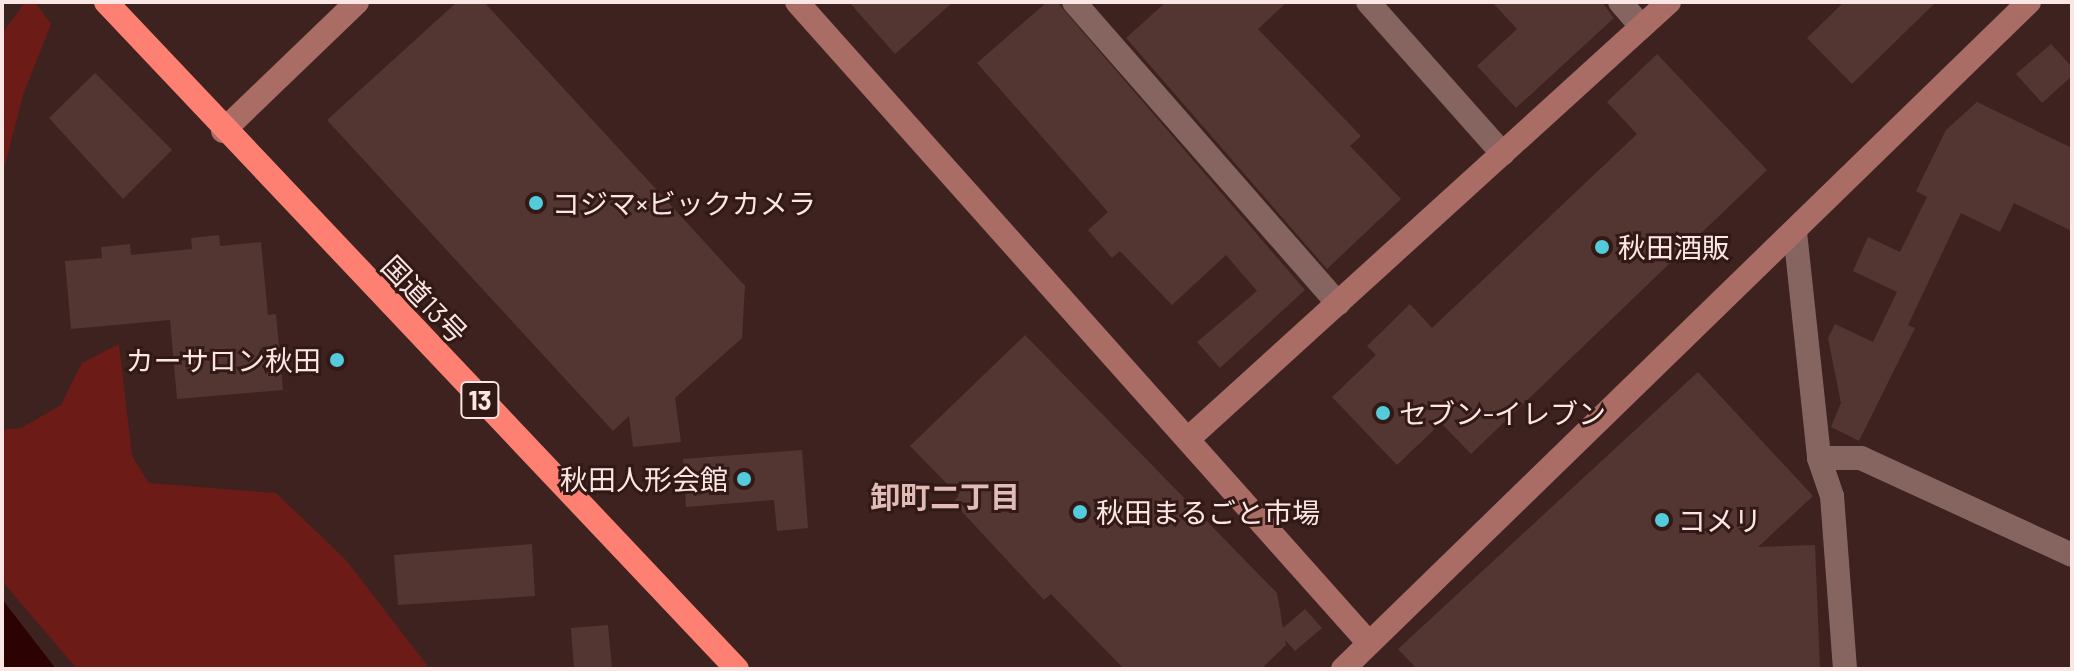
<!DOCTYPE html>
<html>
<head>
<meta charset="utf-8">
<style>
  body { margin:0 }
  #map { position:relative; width:2074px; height:671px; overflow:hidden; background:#3d221f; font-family:Barlow,"Noto Sans JP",sans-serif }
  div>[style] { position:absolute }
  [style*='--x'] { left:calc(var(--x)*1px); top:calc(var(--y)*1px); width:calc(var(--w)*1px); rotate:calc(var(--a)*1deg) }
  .green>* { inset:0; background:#6c1b16 }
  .water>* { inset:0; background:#2d0202 }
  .building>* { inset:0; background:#533632 }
  .street>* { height:24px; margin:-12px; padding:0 12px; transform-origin:12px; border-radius:12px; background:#866561 }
  .secondary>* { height:24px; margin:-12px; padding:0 12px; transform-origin:12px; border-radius:12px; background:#aa6d66 }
  .highway>* { height:24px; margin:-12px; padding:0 12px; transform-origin:12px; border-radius:12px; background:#fd8073 }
  .dots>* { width:22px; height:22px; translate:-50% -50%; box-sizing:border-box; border:4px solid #331915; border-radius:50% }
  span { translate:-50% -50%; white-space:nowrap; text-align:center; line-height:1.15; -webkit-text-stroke:6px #331915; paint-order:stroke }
  .shield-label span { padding:2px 6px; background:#331915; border:2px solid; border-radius:6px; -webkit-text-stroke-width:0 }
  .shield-label { font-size:26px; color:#fae6e4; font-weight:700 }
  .poi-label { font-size:28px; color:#fae6e4 }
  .left { translate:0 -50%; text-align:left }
  .right { translate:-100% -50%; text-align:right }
  .street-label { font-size:28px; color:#fae6e4 }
  .neighbourhood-label { font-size:30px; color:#e1bcb7; font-weight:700 }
  .frame { position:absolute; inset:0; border:4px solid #fae6e4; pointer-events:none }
</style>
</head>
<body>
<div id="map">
  <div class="green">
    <div style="clip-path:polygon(25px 2px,35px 2px,51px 24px,23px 95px,2px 176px,2px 34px)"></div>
    <div style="clip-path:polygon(119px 344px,132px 456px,149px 483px,276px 493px,346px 560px,430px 669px,77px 669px,2px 581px,2px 430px,21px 428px,61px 405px,82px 363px)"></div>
  </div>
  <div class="water">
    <div style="clip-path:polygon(2px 599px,56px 669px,2px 669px)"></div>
  </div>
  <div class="building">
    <div style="clip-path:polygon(457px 2px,484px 2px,745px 286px,742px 338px,675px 398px,681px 442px,633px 447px,629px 416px,613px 431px,327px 120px)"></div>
    <div style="clip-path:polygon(849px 2px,953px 2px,895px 54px)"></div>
    <div style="clip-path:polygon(1047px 2px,1057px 2px,1305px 290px,1220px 368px,1197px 342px,1257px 291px,1226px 255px,1172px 305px,1120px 251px,1112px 258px,1088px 230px,1108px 212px,977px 63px)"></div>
    <div style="clip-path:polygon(1166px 2px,1287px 2px,1258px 29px,1361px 136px,1350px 146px,1401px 199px,1327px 269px,1126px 38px)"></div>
    <div style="clip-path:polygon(1492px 2px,1602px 2px,1614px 18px,1516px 108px,1477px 66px,1517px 29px)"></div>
    <div style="clip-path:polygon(1844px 2px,1936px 2px,1852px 84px,1807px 38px)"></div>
    <div style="clip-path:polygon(2051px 44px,2072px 67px,2072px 76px,2042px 103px,2016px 74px)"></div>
    <div style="clip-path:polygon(1657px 54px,1767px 170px,1471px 454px,1441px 423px,1397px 465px,1332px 397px,1376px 355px,1367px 346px,1410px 304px,1432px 328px,1637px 134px,1607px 102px)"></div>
    <div style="clip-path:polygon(95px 73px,172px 150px,123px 199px,49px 118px)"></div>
    <div style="clip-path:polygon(1977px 102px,2072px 148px,2072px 231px,2014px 203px,2000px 232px,1961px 213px,1908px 325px,1915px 328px,1859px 441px,1831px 427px,1841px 403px,1828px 338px,1835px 324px,1873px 342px,1897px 292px,1853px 271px,1868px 237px,1900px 252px,1927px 197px,1916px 191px,1946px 130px)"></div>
    <div style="clip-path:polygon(219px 235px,220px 246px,261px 242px,268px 315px,276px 314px,283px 390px,177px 399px,170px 320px,71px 329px,65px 261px,102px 258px,101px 247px,130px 244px,131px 255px,192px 249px,191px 238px)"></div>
    <div style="clip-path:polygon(1025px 335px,1277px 593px,1283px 628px,1305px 609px,1322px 628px,1295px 651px,1285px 640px,1286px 645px,1261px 669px,1124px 669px,1051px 594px,1044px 600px,953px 502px,959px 496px,910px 446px)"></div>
    <div style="clip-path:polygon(1698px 372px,1813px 496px,1758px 547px,1815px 545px,1820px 669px,1417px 669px,1398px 649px)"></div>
    <div style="clip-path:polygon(802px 450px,808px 528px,777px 531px,774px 500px,686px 507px,683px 459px)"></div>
    <div style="clip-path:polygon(532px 544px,535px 596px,398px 605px,394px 555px)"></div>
    <div style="clip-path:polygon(608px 625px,612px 669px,574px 669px,571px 628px)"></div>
  </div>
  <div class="street">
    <div style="--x:1074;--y:2;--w:401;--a:48.8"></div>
    <div style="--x:1368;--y:2;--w:203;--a:48.4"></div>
    <div style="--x:1620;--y:2;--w:33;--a:49"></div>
    <div style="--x:1795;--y:232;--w:227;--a:83.9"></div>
    <div style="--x:1819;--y:458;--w:40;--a:71.1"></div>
    <div style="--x:1832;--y:496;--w:173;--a:85.7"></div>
    <div style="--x:1819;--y:458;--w:42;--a:0"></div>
    <div style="--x:1861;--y:458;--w:232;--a:24.7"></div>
  </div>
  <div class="secondary">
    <div style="--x:797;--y:2;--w:859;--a:48.26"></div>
    <div style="--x:223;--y:131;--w:186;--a:-43.9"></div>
    <div style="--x:1188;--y:439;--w:650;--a:-42.26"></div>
    <div style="--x:1343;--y:669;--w:957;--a:-44.2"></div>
  </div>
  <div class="highway">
    <div style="--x:106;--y:2;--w:918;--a:46.59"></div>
  </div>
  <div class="dots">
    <div style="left:536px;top:203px;background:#53cbdb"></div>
    <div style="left:1602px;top:247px;background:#53cbdb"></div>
    <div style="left:337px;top:360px;background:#53cbdb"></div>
    <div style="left:1383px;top:413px;background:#53cbdb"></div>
    <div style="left:744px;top:479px;background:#53cbdb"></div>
    <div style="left:1080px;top:512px;background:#53cbdb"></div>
    <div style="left:1662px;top:520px;background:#53cbdb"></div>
  </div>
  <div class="shield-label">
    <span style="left:480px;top:400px">13</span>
  </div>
  <div class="poi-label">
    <span class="left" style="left:552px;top:203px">コジマ×ビックカメラ</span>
    <span class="left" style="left:1618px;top:247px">秋田酒販</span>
    <span class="right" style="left:321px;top:360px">カーサロン秋田</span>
    <span class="left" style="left:1399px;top:413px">セブン-イレブン</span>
    <span class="right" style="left:728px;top:479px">秋田人形会館</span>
    <span class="left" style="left:1096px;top:512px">秋田まるごと市場</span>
    <span class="left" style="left:1678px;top:520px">コメリ</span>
  </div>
  <div class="street-label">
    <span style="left:425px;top:299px;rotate:46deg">国道13号</span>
  </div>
  <div class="neighbourhood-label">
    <span style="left:945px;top:496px">卸町二丁目</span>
  </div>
  <div class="frame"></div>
</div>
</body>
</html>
